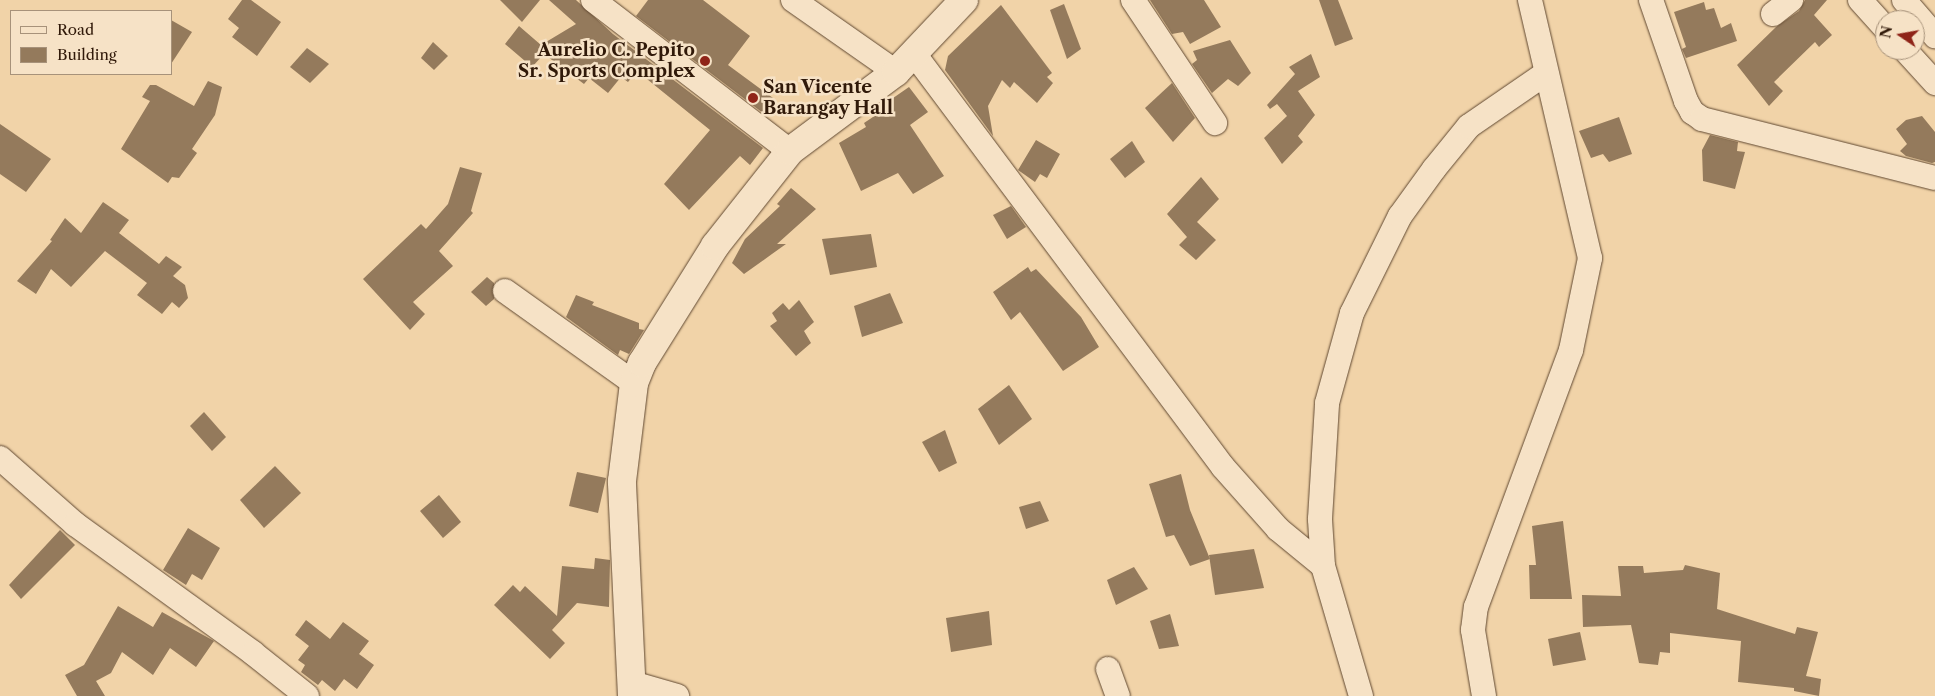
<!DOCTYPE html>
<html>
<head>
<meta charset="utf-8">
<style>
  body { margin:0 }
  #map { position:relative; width:1935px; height:696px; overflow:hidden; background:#f1d3a8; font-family:"Libre Caslon Text",serif }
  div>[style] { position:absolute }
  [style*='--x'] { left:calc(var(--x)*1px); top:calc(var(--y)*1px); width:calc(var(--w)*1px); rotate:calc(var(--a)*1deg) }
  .building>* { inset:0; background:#947a5c }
  .roads { filter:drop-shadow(0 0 1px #604831) drop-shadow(0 0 1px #604831) }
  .street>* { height:24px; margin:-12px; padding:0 12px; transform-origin:12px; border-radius:12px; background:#f6e2c6 }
  .secondary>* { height:28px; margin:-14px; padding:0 14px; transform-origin:14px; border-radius:14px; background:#f6e2c6 }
  .dots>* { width:14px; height:14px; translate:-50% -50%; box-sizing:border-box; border:2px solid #f6e2c6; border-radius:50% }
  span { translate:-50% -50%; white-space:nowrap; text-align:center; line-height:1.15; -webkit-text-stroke:5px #f6e2c6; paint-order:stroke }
  .poi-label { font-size:18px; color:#301909; font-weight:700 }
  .right { translate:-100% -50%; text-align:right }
  .left { translate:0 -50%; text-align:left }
  .legend { position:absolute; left:10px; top:10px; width:162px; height:65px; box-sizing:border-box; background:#f6e2c6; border:1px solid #a7927a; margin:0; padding:6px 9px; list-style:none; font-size:15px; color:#301909 }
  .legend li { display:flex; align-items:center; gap:10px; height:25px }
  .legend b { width:25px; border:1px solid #a7927a }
  .north { position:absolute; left:1875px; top:10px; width:50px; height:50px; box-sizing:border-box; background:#f6e2c6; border:1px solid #a7927a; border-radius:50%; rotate:282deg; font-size:14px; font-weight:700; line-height:20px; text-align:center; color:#301909 }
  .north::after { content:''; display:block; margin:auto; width:18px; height:22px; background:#8f2418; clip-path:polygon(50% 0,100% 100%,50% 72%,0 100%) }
</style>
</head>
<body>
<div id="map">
  <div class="building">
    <div style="clip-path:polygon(242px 0,251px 0,281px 22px,257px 56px,232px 37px,239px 28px,228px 19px)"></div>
    <div style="clip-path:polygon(500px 0,540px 0,522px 22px)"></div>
    <div style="clip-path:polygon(549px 0,576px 0,613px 34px,763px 148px,750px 165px,740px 156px,689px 210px,664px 184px,710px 130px,637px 71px,628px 82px,621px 77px,608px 93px,589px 78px,584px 84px,544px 54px,532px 67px,505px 44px,519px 26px,541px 45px,576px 24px)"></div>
    <div style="clip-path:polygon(648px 0,703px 0,750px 36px,728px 65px,773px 98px,763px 113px,636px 16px)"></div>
    <div style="clip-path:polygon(1150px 0,1204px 0,1221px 27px,1190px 44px,1183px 32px,1172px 34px)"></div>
    <div style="clip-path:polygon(1319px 0,1338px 0,1353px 39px,1335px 46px)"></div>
    <div style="clip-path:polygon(1805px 0,1827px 0,1814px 15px,1832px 35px,1819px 47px,1815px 42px,1774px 82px,1783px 91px,1769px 106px,1737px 65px,1776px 27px,1799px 11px)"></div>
    <div style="clip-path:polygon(1704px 2px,1706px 10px,1714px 8px,1721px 28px,1731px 23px,1737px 41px,1686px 58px,1682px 49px,1686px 47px,1674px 12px)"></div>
    <div style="clip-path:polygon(1064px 4px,1081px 49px,1067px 59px,1050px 10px)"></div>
    <div style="clip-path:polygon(1001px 5px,1052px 73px,1047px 77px,1053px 83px,1037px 103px,1014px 82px,1010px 88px,1002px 80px,988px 106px,993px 136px,945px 70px,948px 56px)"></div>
    <div style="clip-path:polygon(171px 20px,192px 32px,171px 64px)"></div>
    <div style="clip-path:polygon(1230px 40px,1251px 73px,1238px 86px,1228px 79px,1212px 93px,1192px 64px,1197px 60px,1193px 51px)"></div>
    <div style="clip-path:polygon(433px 42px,448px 56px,434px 70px,421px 58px)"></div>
    <div style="clip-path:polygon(307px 48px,329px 64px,310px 83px,290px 67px)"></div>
    <div style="clip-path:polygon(1311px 54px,1320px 77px,1298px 91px,1315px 115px,1298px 136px,1303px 142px,1282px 164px,1264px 138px,1287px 116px,1277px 104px,1270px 109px,1267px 105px,1295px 74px,1289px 67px)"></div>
    <div style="clip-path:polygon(208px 81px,222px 87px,215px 115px,192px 149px,197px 153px,179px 178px,172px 177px,168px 183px,121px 149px,150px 101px,142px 97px,150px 85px,156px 85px,194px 106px)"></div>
    <div style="clip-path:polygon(1172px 83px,1195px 118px,1173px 142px,1145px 108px)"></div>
    <div style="clip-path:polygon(909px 87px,928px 112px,910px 125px,944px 176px,913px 194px,898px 173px,861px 191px,839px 143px,866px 127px,864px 123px,885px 109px,883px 105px)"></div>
    <div style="clip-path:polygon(1922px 116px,1935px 132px,1935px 162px,1932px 163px,1906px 156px,1900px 151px,1907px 144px,1896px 129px,1906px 120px)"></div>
    <div style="clip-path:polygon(1619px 117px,1632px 154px,1609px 162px,1603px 154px,1591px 158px,1579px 131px)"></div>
    <div style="clip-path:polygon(0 124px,51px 159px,26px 192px,0 174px)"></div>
    <div style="clip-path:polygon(1710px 135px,1738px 142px,1737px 151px,1745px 152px,1735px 189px,1703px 181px,1702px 150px)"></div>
    <div style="clip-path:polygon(1036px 140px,1060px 154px,1047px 178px,1040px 174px,1035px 182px,1018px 170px)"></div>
    <div style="clip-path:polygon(1132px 141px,1145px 162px,1125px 178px,1110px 159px)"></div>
    <div style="clip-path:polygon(460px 167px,482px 173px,471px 211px,473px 213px,439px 251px,453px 266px,413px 302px,425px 314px,410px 330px,363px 279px,421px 224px,426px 229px,448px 204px)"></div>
    <div style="clip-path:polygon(1201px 177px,1219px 199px,1197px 222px,1216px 240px,1196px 260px,1179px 245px,1187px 237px,1167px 214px)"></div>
    <div style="clip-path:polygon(791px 188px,816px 209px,777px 244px,786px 244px,744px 274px,732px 263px,745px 239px,780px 206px,777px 204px)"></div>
    <div style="clip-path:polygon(103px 202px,129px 220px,119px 233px,159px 264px,166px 256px,182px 267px,173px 276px,185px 285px,188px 298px,179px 308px,172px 302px,162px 314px,137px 295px,147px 283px,105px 251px,71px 287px,51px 269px,36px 294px,17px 281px,52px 241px,50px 240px,65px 218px,81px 233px)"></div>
    <div style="clip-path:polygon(1011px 206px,1026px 227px,1007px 239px,993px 215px)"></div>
    <div style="clip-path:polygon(871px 234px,877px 267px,830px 275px,822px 239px)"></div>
    <div style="clip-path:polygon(1028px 267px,1031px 272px,1036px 269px,1081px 317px,1099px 347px,1063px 371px,1020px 312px,1011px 320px,993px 292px)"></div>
    <div style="clip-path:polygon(487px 277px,494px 283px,494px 299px,486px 306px,471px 292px)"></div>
    <div style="clip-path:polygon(890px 293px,903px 323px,862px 337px,854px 306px)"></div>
    <div style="clip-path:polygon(576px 295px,594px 302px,592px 305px,639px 323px,639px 329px,644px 330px,629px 354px,620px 350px,618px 355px,566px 317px)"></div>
    <div style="clip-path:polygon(799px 300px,814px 322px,804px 331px,811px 343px,796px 356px,770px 326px,777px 321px,772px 313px,783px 303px,789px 310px)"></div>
    <div style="clip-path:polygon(1009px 385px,1032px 419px,999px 445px,978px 409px)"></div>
    <div style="clip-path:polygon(204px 412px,226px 437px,212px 451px,190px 426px)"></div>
    <div style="clip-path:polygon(945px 430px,957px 463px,939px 472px,922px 442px)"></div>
    <div style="clip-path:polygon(275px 466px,301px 493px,264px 528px,240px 500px)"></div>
    <div style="clip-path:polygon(577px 472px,606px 478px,598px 513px,569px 506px)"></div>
    <div style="clip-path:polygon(1181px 474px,1190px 510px,1210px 559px,1190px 566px,1174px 535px,1166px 537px,1149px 484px)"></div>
    <div style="clip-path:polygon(439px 495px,461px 522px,443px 538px,420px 511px)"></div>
    <div style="clip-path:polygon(1040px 501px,1049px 521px,1026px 529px,1019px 507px)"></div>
    <div style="clip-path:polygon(1563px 521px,1572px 599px,1530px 599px,1529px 565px,1536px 565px,1532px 526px)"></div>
    <div style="clip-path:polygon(188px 528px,220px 548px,202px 580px,192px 574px,186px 585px,163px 570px)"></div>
    <div style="clip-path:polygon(60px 530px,75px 545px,21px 599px,9px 585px)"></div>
    <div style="clip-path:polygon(1254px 549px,1264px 588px,1215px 595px,1209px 555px)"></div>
    <div style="clip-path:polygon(595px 558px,610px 560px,609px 607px,577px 603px,552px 630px,565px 643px,550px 659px,494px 605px,513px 585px,520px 592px,525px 586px,557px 616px,562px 566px,594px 569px)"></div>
    <div style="clip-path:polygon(1685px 565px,1720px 573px,1717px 609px,1795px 634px,1797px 627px,1818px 632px,1806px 676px,1821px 679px,1819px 696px,1794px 691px,1794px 688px,1738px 682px,1741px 641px,1670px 633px,1670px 653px,1660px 652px,1658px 665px,1639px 663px,1631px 625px,1583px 627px,1582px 595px,1621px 596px,1618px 566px,1643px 566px,1644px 573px,1683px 570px)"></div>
    <div style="clip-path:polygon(1134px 567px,1148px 589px,1116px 605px,1107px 580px)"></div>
    <div style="clip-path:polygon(118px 606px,153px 627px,162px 612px,214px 641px,196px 667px,170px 648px,153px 675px,122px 652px,111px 673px,96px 681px,105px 696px,77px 696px,65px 675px,84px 665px)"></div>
    <div style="clip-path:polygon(989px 611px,992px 645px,951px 652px,946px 618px)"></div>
    <div style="clip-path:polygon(1170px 614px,1179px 646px,1159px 649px,1150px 621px)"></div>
    <div style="clip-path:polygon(306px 620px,330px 639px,343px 622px,369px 641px,359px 654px,374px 665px,357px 689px,344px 679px,335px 691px,322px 680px,318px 685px,301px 672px,305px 665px,298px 660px,309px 646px,295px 635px)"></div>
    <div style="clip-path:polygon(1580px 632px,1586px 660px,1553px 666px,1548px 639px)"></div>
  </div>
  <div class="roads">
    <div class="street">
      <div style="--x:593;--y:0;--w:248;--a:37.5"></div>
      <div style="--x:793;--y:0;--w:126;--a:35"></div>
      <div style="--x:1133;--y:0;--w:148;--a:56.3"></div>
      <div style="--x:1651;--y:0;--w:107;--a:70.9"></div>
      <div style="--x:1686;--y:101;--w:13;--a:61"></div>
      <div style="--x:1692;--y:112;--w:12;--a:35"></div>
      <div style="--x:1702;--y:119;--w:240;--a:14.2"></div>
      <div style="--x:1860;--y:0;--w:38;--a:48"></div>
      <div style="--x:1904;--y:0;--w:48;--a:49.3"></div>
      <div style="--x:1773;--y:14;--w:23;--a:-38"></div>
      <div style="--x:1905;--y:50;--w:45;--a:47.7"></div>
      <div style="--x:915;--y:55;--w:514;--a:53.22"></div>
      <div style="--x:1223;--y:467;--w:83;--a:48.4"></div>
      <div style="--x:1278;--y:529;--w:58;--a:39.4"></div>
      <div style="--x:505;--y:291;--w:158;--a:35.5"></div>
      <div style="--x:0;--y:458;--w:100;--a:41.3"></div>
      <div style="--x:75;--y:524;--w:220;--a:35.9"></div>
      <div style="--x:253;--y:653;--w:69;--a:38.5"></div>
      <div style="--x:1108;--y:669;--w:29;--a:70"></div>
      <div style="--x:632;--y:683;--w:47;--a:16.1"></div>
      <div style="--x:1361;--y:696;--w:135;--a:-106.3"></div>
      <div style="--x:1323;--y:566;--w:47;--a:-93.7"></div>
      <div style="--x:1320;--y:519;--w:116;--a:-86.5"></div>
      <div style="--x:1327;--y:403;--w:93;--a:-74.5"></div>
      <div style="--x:1352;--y:313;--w:108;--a:-63.7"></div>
      <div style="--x:1400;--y:216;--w:58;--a:-54.1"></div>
      <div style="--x:1434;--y:169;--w:55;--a:-50.9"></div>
      <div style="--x:1469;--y:126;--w:93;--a:-34.5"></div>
      <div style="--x:1484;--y:696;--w:67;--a:-99.5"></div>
      <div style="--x:1473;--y:630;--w:23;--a:-83"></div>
      <div style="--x:1476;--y:607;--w:274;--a:-69.7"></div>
      <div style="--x:1571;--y:350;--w:94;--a:-78.3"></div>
      <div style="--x:1590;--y:258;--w:265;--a:-103.1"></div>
    </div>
    <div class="secondary">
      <div style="--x:632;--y:696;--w:215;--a:-92.7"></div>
      <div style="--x:622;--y:481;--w:99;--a:-83"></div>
      <div style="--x:634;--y:383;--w:22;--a:-68"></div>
      <div style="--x:642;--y:363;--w:138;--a:-58"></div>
      <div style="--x:715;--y:246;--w:121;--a:-51.7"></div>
      <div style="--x:790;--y:151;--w:132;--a:-36.7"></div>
      <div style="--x:896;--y:72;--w:99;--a:-46.6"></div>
    </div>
  </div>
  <div class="dots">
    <div style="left:705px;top:61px;background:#8f2418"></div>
    <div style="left:753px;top:98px;background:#8f2418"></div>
  </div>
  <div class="poi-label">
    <span class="right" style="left:695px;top:61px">Aurelio C. Pepito<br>Sr. Sports Complex</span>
    <span class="left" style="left:763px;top:98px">San Vicente<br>Barangay Hall</span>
  </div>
  <ul class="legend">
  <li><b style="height:6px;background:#f6e2c6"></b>Road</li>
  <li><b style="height:14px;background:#947a5c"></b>Building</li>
  </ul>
  <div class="north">N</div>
</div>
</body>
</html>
